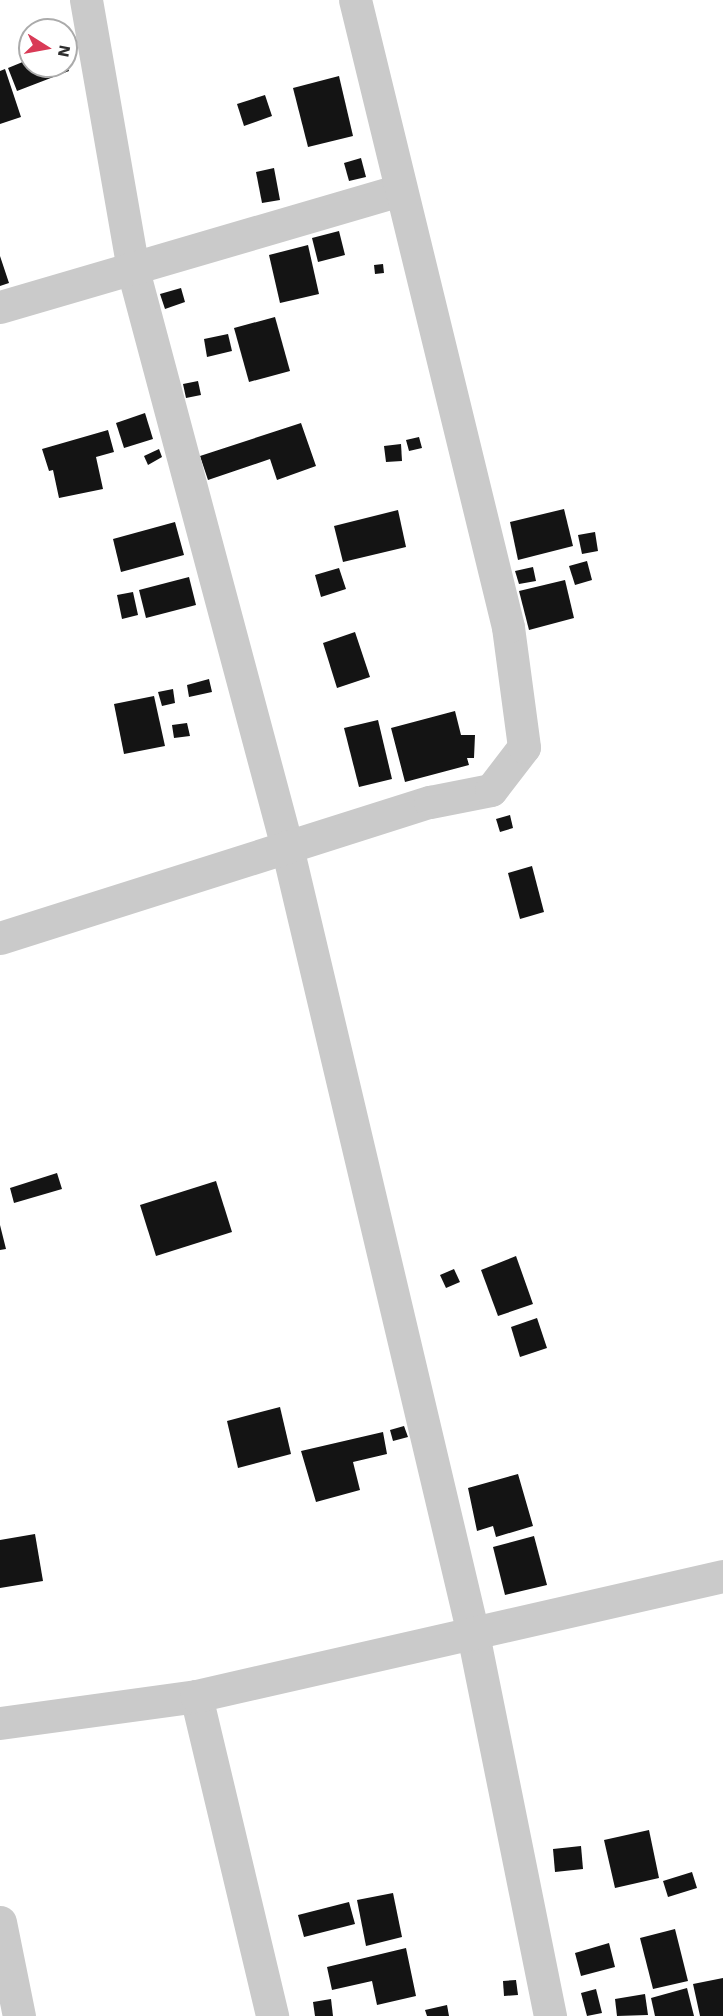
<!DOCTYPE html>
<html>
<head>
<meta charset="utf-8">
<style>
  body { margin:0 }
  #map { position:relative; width:723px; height:2016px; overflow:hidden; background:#fff; font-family:"Work Sans",sans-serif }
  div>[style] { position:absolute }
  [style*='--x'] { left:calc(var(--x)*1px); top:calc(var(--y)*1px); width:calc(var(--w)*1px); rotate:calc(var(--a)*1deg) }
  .building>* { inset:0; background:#141414 }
  .minor>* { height:33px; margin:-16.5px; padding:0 16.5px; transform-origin:16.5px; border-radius:16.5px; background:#cacaca }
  span { translate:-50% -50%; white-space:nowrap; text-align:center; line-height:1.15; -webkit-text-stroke:6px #fff; paint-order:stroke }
  .north { position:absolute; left:18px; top:18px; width:60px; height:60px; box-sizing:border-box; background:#fff; border:2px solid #ababab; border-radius:50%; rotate:101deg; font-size:16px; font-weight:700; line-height:24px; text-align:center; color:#2d2d2d }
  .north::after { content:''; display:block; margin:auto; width:21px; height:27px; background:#d93a56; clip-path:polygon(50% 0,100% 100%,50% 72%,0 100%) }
</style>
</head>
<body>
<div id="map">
  <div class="building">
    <div style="clip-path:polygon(30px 59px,30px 66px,67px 66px,69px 71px,17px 91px,8px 68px)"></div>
    <div style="clip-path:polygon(5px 69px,21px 117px,0 124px,0 71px)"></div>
    <div style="clip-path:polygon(339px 76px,353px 136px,308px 147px,293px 88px)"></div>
    <div style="clip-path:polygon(265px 95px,272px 116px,244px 126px,237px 104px)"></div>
    <div style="clip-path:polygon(361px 158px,366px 177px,349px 181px,344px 163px)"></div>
    <div style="clip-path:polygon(274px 168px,280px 200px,262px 203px,256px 172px)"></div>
    <div style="clip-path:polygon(339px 231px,345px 255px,318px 262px,312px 238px)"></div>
    <div style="clip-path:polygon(308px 245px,319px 294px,280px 303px,269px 255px)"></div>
    <div style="clip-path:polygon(0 256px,9px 283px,0 286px)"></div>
    <div style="clip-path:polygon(383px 264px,384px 273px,375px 274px,374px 265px)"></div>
    <div style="clip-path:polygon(181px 288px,185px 302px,165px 309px,160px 294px)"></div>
    <div style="clip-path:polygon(275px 317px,290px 371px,249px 382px,234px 328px)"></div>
    <div style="clip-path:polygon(228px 334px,232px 351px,207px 357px,204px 339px)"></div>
    <div style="clip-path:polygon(198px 381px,201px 395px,186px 398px,183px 384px)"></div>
    <div style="clip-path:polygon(145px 413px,153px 439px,124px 448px,116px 423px)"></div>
    <div style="clip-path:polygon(301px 423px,316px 466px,277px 480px,270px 459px,208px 480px,200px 456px)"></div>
    <div style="clip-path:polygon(108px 430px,114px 452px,96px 457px,103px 489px,59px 498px,53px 470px,49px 471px,42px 449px)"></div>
    <div style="clip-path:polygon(419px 437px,422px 448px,409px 451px,406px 440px)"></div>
    <div style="clip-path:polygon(401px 444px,402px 461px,386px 462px,384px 446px)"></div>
    <div style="clip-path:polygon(159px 449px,162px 457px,148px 465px,144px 456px)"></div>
    <div style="clip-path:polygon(564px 509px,573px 546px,518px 560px,510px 522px)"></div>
    <div style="clip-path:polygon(398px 510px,406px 547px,343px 562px,334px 526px)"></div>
    <div style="clip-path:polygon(175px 522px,184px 555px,121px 572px,113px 539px)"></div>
    <div style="clip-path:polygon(595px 532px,598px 551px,582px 554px,578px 535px)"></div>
    <div style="clip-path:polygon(587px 561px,592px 580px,575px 585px,569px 566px)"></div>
    <div style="clip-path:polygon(533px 567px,536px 581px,519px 584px,515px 571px)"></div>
    <div style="clip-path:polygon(339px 568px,346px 589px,321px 597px,315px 575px)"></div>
    <div style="clip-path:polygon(189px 577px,196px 605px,146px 618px,139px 590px)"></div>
    <div style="clip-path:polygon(565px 580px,574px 618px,529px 630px,519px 591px)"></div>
    <div style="clip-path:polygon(133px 592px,138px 615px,122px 619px,117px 595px)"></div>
    <div style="clip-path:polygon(355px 632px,370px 677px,337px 688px,323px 643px)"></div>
    <div style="clip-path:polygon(209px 679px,212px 692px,189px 697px,187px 685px)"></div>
    <div style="clip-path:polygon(173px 689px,175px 703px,162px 706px,158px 692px)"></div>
    <div style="clip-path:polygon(154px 696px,165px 746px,124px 754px,114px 704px)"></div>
    <div style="clip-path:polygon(455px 711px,461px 735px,475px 735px,474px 758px,467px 758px,469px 765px,405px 782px,391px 728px)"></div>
    <div style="clip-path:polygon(378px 720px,392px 779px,359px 787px,344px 728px)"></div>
    <div style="clip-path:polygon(187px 723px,190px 736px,174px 738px,172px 725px)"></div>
    <div style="clip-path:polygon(510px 815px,513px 828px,500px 832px,496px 819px)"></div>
    <div style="clip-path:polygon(532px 866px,544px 912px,520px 919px,508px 873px)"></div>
    <div style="clip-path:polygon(57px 1173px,62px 1189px,14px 1203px,10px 1188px)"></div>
    <div style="clip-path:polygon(216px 1181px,232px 1232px,156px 1256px,140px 1205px)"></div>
    <div style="clip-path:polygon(0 1225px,6px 1249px,0 1250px)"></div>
    <div style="clip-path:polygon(516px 1256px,533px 1304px,498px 1316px,481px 1270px)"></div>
    <div style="clip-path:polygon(454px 1269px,460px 1282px,446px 1288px,440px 1275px)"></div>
    <div style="clip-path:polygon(537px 1318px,547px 1348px,520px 1357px,511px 1327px)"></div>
    <div style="clip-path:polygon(280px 1407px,291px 1454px,238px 1468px,227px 1421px)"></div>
    <div style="clip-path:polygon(404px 1426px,408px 1437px,393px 1441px,390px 1430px)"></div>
    <div style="clip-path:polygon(383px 1432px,387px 1454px,353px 1462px,360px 1490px,316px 1502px,301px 1451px)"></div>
    <div style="clip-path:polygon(518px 1474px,533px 1526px,496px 1537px,493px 1526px,477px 1531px,468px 1488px)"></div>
    <div style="clip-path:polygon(35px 1534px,43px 1581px,0 1588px,0 1540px)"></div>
    <div style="clip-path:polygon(534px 1536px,547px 1585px,505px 1595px,493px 1547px)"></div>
    <div style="clip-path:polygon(649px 1830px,659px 1878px,615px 1888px,604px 1840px)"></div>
    <div style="clip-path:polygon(581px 1846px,583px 1869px,555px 1872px,553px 1849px)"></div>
    <div style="clip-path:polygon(692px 1872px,697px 1888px,668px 1897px,663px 1881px)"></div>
    <div style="clip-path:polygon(393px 1893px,402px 1937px,366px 1946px,357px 1900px)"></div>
    <div style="clip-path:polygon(349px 1902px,355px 1924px,304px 1937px,298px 1915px)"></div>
    <div style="clip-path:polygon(675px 1929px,688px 1981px,653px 1989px,640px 1938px)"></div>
    <div style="clip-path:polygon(609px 1943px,615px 1967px,581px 1976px,575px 1953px)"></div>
    <div style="clip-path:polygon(406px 1948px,416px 1996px,377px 2005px,372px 1981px,332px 1990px,327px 1967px)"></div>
    <div style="clip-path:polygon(723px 1978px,723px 2016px,700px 2016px,693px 1984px)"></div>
    <div style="clip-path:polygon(516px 1980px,518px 1995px,504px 1996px,503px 1981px)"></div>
    <div style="clip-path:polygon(687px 1988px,694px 2016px,655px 2016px,651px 1998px)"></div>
    <div style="clip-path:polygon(596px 1989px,602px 2013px,587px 2016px,581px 1993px)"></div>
    <div style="clip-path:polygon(645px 1994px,648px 2015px,617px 2016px,615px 1999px)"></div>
    <div style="clip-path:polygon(331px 1999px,333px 2016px,315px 2016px,313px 2002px)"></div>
    <div style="clip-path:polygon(447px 2005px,449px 2016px,427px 2016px,425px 2010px)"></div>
  </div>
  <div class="minor">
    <div style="--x:86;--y:0;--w:274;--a:80.1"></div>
    <div style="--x:133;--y:270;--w:597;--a:75.06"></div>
    <div style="--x:287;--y:847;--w:809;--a:76.7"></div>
    <div style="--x:473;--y:1634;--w:390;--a:78.6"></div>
    <div style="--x:0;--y:307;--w:416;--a:-16.3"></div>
    <div style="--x:0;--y:938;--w:451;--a:-17.6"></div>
    <div style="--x:430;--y:802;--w:62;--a:-11.1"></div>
    <div style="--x:491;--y:790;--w:54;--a:-52.5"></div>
    <div style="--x:524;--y:747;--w:121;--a:-97.6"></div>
    <div style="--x:508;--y:627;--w:645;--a:-103.71"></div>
    <div style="--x:196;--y:1696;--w:329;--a:76.6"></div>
    <div style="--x:0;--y:1723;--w:198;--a:-7.8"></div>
    <div style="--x:196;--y:1696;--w:540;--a:-12.83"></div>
    <div style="--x:0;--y:1922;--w:96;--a:78.6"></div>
  </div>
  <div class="north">N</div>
</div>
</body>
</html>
